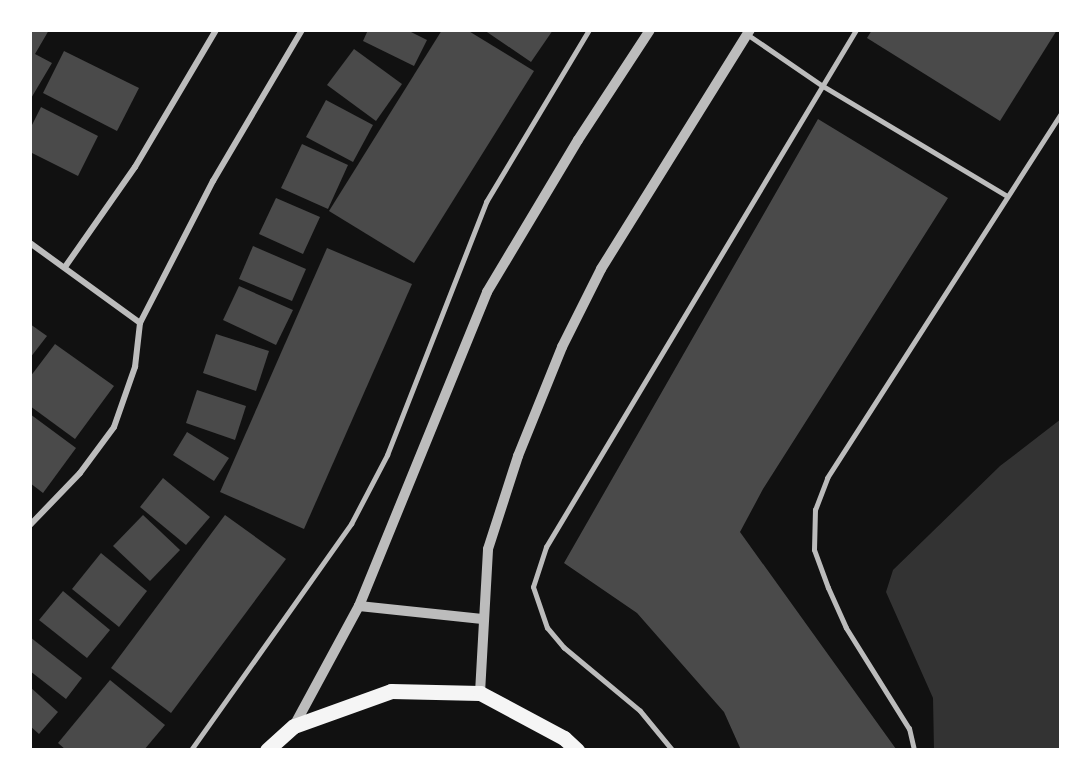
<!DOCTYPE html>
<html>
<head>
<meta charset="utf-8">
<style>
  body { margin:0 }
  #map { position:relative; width:1091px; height:780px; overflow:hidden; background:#111; font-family:"Sofia Sans Condensed",sans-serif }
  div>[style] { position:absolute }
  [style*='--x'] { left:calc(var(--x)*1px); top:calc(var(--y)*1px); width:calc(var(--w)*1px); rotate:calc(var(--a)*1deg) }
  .water>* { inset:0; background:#333 }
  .building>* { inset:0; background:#4a4a4a }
  .service>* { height:4.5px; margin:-2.25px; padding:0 2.25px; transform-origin:2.25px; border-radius:2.25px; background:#bcbcbc }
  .minor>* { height:6px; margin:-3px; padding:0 3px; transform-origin:3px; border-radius:3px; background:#bcbcbc }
  .tertiary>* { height:10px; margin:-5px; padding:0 5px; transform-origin:5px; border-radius:5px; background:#bcbcbc }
  .primary>* { height:15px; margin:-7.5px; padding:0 7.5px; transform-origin:7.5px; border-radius:7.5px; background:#f5f5f5 }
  span { translate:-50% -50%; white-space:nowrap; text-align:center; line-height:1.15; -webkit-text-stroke:5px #fff; paint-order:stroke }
  .frame { position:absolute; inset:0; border:32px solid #fff; pointer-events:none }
</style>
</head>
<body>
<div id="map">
  <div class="water">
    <div style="clip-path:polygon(1061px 419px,1061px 750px,934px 750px,933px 698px,886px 592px,893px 570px,1000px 466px)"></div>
  </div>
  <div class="building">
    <div style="clip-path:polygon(30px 30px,49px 30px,35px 54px,52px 63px,30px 100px)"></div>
    <div style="clip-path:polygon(368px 30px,407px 30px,427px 40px,414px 66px,363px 41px)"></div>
    <div style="clip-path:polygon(442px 30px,467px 30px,534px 71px,414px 263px,329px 211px)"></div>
    <div style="clip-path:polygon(484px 30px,553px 30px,531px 62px)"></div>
    <div style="clip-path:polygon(872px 30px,1057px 30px,1000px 121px,867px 38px)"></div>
    <div style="clip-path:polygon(354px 49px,402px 84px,376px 121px,327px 85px)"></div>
    <div style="clip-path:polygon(64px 51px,139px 88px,117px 131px,43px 93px)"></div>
    <div style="clip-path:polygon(326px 100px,373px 125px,353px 162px,306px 137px)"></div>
    <div style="clip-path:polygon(41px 107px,98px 136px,78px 176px,30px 152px,30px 129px)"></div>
    <div style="clip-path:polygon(818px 119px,948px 198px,763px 489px,740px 532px,896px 749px,741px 750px,724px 712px,637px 613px,564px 563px)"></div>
    <div style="clip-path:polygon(302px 144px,348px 165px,328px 209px,281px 188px)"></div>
    <div style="clip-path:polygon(276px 198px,320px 217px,303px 254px,259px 234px)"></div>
    <div style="clip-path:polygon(253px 246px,306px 269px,292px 301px,239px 279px)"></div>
    <div style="clip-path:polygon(327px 248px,412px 284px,304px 529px,220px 492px)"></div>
    <div style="clip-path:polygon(239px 286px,293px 310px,276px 345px,223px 320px)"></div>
    <div style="clip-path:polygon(30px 324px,47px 336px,30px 358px)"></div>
    <div style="clip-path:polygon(216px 334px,269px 351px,256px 391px,203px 373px)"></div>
    <div style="clip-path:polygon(55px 344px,114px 386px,75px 439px,30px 406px,30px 377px)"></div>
    <div style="clip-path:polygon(197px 390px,246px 406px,235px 440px,186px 423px)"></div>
    <div style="clip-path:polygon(30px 414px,76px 448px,43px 493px,30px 483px)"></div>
    <div style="clip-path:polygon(187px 432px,229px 458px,214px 481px,173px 455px)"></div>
    <div style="clip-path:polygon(163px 478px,210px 517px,186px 545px,140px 507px)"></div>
    <div style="clip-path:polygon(143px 515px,180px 550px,150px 581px,113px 546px)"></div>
    <div style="clip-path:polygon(225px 515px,286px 559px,171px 713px,111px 668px)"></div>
    <div style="clip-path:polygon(101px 553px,147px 591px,119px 627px,72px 589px)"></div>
    <div style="clip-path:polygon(63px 591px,110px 630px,87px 658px,39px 620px)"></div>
    <div style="clip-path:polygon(30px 637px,82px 678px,66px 699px,30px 671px)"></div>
    <div style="clip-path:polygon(110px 680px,165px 725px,144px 750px,66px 750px,58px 743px)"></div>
    <div style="clip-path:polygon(30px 687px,58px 712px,39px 734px,30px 726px)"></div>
  </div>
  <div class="service">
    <div style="--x:747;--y:34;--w:92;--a:34.4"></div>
    <div style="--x:823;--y:86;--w:213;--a:30.8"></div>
    <div style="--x:191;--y:750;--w:277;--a:-54.7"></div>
    <div style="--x:351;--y:524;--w:78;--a:-62.4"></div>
    <div style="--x:387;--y:455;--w:272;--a:-68.6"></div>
    <div style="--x:486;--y:202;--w:200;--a:-59.1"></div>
    <div style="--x:672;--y:750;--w:50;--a:-129.4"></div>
    <div style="--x:640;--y:711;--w:99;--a:-140.3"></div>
    <div style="--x:564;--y:648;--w:26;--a:-130"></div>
    <div style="--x:547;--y:628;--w:43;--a:-108.9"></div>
    <div style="--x:533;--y:587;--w:42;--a:-72"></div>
    <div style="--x:546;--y:547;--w:603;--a:-59.05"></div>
    <div style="--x:914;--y:750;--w:22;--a:-103"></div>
    <div style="--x:909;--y:729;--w:119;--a:-122"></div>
    <div style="--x:846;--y:628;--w:44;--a:-114.2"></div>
    <div style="--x:828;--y:588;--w:40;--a:-110.2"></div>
    <div style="--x:814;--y:550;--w:40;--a:-88.6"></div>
    <div style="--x:815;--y:510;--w:34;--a:-69"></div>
    <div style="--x:827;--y:478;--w:434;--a:-57.3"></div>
  </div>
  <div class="minor">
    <div style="--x:30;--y:243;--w:136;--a:36"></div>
    <div style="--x:65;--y:267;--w:122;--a:-55"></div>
    <div style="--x:135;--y:167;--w:159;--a:-59.4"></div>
    <div style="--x:30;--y:525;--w:72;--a:-46.1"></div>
    <div style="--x:80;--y:473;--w:57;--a:-53.5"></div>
    <div style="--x:114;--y:427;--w:64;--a:-70.7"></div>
    <div style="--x:135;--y:367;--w:44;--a:-83.5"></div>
    <div style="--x:140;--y:323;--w:160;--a:-62.8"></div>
    <div style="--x:213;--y:181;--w:175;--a:-59.5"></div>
  </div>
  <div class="tertiary">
    <div style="--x:359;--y:606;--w:124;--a:6"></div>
    <div style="--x:480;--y:693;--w:144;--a:-86.8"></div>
    <div style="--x:488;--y:549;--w:98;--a:-72.1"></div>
    <div style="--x:518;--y:456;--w:118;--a:-68"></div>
    <div style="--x:562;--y:347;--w:87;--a:-63.4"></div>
    <div style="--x:601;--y:269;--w:282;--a:-58.1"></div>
    <div style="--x:294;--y:726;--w:136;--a:-61.6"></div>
    <div style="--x:359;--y:606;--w:339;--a:-67.8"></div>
    <div style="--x:487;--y:292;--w:177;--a:-59.1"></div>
    <div style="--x:578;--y:140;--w:131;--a:-56.8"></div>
  </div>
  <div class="primary">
    <div style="--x:267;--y:750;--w:36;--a:-42"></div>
    <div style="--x:294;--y:726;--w:103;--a:-19.8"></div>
    <div style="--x:391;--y:691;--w:89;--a:1.3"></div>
    <div style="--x:480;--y:693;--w:95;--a:28.2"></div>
    <div style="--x:564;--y:738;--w:18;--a:43"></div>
  </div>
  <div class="frame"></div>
</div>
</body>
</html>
